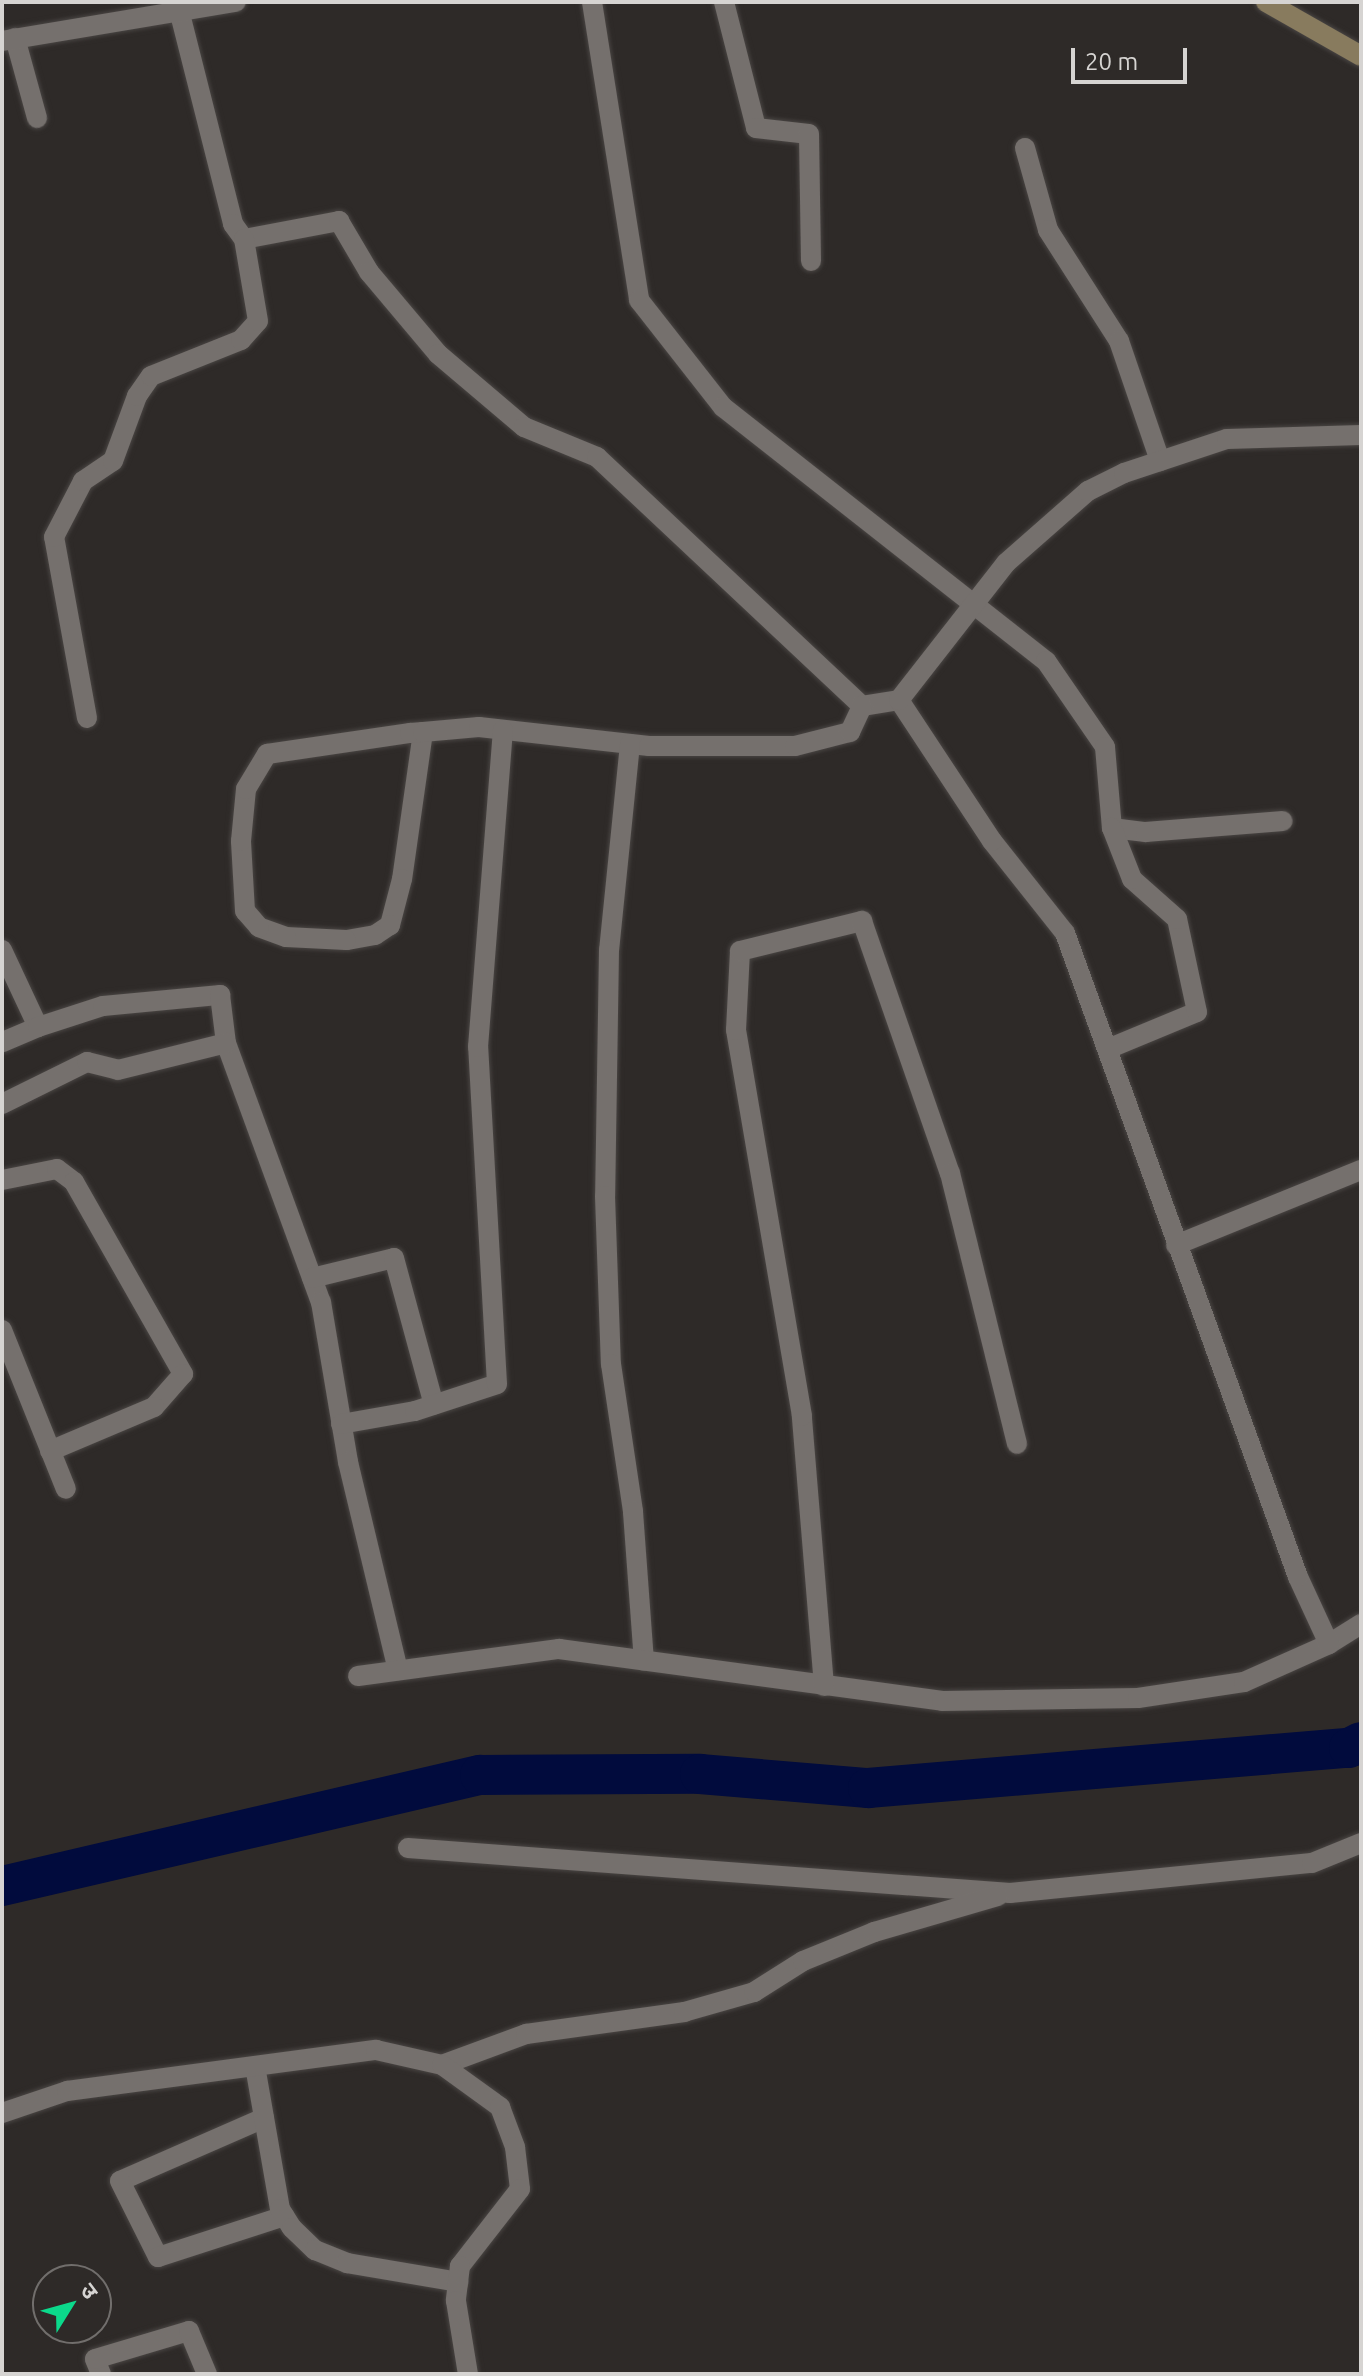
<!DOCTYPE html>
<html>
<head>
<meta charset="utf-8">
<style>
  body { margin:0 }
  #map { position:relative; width:1363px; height:2376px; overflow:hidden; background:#2e2a28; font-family:Ubuntu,"Noto Sans Devanagari",sans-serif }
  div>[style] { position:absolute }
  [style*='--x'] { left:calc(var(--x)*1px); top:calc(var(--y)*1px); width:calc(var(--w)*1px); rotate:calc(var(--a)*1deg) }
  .canal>* { height:40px; margin:-20px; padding:0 20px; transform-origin:20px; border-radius:20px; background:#010b3d }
  .roads { filter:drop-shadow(0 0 2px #494543) drop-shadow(0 0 2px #494543) }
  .lane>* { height:20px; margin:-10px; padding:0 10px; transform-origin:10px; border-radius:10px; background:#75706d }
  .street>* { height:20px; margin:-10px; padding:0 10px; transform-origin:10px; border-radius:10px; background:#75706d }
  .secondary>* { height:20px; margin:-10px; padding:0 10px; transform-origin:10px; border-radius:10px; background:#887b5e }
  span { translate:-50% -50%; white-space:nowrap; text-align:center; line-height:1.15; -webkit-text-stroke:8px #2e2a28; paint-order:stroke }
  .frame { position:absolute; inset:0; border:4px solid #d6d4d2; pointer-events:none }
  .north { position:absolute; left:32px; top:2264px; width:80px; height:80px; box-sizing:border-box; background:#2e2a28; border:2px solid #716e6c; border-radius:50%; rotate:53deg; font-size:22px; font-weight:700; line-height:32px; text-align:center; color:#d6d4d2 }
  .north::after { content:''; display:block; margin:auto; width:28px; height:36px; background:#0bd98b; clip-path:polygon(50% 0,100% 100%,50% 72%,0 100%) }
  .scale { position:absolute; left:1071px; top:48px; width:116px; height:36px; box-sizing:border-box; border:4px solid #d6d4d2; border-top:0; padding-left:10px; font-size:24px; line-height:28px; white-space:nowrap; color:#d6d4d2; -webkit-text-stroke:6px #2e2a28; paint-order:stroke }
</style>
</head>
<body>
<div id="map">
  <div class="canal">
    <div style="--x:2;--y:1886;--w:491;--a:-13.1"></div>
    <div style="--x:480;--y:1775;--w:220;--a:-0.3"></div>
    <div style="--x:700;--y:1774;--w:169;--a:4.8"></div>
    <div style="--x:868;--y:1788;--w:483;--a:-4.8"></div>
    <div style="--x:1349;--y:1748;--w:13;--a:-27"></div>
  </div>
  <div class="roads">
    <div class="lane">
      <div style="--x:264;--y:2118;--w:157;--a:156.4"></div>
      <div style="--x:120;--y:2181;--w:85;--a:63.4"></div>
      <div style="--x:158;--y:2257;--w:133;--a:-18"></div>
    </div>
    <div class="street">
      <div style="--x:592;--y:2;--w:302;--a:81"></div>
      <div style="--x:639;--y:300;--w:136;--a:51.9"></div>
      <div style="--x:723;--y:407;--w:411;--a:38.2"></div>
      <div style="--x:1046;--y:661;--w:104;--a:55.5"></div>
      <div style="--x:1105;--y:747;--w:81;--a:85.1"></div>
      <div style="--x:1112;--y:828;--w:34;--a:7"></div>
      <div style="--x:1146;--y:832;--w:137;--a:-4.6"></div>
      <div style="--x:724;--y:2;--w:130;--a:75.7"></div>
      <div style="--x:756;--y:128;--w:53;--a:6.5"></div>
      <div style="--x:809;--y:134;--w:127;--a:89.1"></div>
      <div style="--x:179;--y:10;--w:221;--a:75.8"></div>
      <div style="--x:233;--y:224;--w:19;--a:54"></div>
      <div style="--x:244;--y:239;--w:97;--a:-10.7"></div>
      <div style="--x:339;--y:221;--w:59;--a:59.5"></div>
      <div style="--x:369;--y:272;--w:107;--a:49.9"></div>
      <div style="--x:438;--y:354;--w:113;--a:40.3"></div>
      <div style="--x:524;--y:427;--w:79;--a:22.3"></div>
      <div style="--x:597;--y:457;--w:364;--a:43.2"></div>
      <div style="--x:862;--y:706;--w:37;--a:-9"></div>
      <div style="--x:15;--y:38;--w:83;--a:74.6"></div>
      <div style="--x:2;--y:41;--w:237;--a:-9.5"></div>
      <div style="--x:1025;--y:148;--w:85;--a:74.3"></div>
      <div style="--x:1048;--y:230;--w:132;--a:57.4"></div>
      <div style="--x:1119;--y:341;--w:127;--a:71.1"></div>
      <div style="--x:87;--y:718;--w:184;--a:-100.3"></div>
      <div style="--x:54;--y:537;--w:63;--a:-62.6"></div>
      <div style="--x:83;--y:481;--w:36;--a:-34"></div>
      <div style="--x:113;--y:461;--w:69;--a:-69.7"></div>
      <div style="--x:137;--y:396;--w:24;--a:-55"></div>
      <div style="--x:151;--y:376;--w:97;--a:-21.8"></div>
      <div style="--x:241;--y:340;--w:25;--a:-48"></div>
      <div style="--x:258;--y:321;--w:83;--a:-99.7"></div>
      <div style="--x:423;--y:732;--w:148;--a:98.1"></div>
      <div style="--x:402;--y:879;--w:48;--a:104.6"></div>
      <div style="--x:390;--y:925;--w:18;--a:146"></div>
      <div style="--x:375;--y:935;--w:29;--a:170"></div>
      <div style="--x:346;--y:940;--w:60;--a:-177.1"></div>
      <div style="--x:286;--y:937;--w:29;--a:-160"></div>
      <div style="--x:259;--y:927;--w:21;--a:-131"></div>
      <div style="--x:245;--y:911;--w:70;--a:-93.3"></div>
      <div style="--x:241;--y:841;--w:52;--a:-84.5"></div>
      <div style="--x:246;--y:789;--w:41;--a:-59"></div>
      <div style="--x:267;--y:754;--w:145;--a:-8.4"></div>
      <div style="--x:410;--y:733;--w:13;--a:-4"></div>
      <div style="--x:423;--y:732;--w:56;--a:-5.1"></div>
      <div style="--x:479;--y:727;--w:171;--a:6.4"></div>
      <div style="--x:649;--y:746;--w:146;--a:0"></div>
      <div style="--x:795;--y:746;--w:57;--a:-14.3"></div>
      <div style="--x:850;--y:732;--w:29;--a:-65"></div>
      <div style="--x:630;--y:744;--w:207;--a:95.8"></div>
      <div style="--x:609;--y:950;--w:246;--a:90.9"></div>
      <div style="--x:605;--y:1196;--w:168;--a:88"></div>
      <div style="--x:611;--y:1364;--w:150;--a:81.5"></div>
      <div style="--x:633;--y:1512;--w:149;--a:85.8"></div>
      <div style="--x:2;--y:950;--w:85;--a:64.9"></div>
      <div style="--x:38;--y:1027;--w:39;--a:157"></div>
      <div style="--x:38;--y:1027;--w:68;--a:-17.9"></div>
      <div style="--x:103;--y:1006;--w:118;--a:-5.4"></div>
      <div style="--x:220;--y:995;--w:48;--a:82.9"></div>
      <div style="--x:226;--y:1043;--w:276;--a:69.9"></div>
      <div style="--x:321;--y:1302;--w:162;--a:80.4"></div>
      <div style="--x:348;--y:1462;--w:214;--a:76.5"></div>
      <div style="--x:1110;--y:1048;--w:94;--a:-22.5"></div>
      <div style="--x:1197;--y:1012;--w:95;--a:-102.1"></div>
      <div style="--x:1177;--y:919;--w:60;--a:-138.4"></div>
      <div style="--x:1132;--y:879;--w:55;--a:-111.4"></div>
      <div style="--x:2;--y:1104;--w:95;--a:-26.3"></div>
      <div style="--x:87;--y:1062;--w:32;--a:14"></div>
      <div style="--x:118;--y:1070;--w:111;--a:-14"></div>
      <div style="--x:2;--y:1180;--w:56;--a:-11.3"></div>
      <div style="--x:57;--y:1169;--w:21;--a:37"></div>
      <div style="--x:74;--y:1182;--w:221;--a:60.4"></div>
      <div style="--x:183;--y:1374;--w:44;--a:131.3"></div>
      <div style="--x:154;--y:1407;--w:113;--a:157.1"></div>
      <div style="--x:1176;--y:1245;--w:200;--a:-22.1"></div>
      <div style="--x:312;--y:1278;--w:84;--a:-13.7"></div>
      <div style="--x:394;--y:1258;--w:152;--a:74.8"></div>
      <div style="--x:2;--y:1330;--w:171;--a:68.1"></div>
      <div style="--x:341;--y:1424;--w:75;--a:-10"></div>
      <div style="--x:415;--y:1411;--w:86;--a:-18.2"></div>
      <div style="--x:497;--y:1384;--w:338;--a:-93.2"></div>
      <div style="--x:478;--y:1047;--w:318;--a:-85.5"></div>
      <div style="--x:1329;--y:1644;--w:38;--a:-32"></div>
      <div style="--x:358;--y:1676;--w:203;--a:-7.7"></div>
      <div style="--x:559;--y:1649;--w:387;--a:7.7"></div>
      <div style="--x:942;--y:1701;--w:196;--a:-0.9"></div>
      <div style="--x:1138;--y:1698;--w:107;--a:-8.6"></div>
      <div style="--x:1244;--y:1682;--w:93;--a:-24.1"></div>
      <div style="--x:1329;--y:1644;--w:74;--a:-114.8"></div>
      <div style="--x:1298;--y:1577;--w:685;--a:-109.89"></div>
      <div style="--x:1065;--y:933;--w:117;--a:-128.4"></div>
      <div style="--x:992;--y:841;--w:169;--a:-123.4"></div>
      <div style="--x:899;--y:700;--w:174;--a:-52"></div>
      <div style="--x:1006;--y:563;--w:109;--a:-41.3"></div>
      <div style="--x:1088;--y:491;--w:40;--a:-26.6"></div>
      <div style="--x:1124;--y:473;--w:108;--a:-18.3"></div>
      <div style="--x:1227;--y:439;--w:134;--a:-1.7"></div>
      <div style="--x:824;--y:1686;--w:271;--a:-94.7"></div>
      <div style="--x:802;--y:1416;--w:392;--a:-99.7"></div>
      <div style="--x:736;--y:1030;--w:79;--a:-87.1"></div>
      <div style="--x:740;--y:951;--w:126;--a:-13.8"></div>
      <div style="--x:862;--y:921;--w:267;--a:70.8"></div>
      <div style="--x:950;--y:1173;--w:279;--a:76.1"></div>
      <div style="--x:408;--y:1848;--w:604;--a:4.27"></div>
      <div style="--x:1010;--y:1893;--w:303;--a:-5.7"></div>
      <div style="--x:1312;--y:1863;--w:53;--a:-22.2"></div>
      <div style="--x:442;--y:2065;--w:90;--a:-20.3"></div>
      <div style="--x:526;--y:2034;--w:160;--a:-7.9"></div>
      <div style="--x:684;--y:2012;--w:73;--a:-15.9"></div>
      <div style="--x:754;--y:1992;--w:58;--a:-32.3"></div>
      <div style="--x:803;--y:1961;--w:77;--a:-22.2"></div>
      <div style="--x:874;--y:1932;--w:129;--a:-16.2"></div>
      <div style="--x:255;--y:2066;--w:145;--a:80.1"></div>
      <div style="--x:280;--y:2209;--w:22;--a:58"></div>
      <div style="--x:292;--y:2228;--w:32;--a:44"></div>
      <div style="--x:315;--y:2250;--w:35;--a:22"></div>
      <div style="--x:347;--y:2263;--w:113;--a:9.7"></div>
      <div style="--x:2;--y:2113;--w:69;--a:-18.7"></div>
      <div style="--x:67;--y:2091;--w:312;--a:-7.6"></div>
      <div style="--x:376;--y:2050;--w:68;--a:12.8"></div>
      <div style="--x:442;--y:2065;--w:72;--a:35.9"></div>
      <div style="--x:500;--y:2107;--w:43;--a:69.4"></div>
      <div style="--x:515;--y:2147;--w:42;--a:83.2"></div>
      <div style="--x:520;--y:2189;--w:98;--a:127.9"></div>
      <div style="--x:460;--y:2266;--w:35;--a:97"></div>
      <div style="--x:456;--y:2301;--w:74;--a:80.7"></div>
      <div style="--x:101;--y:2374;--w:16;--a:-112"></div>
      <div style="--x:95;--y:2359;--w:98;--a:-16.6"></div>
      <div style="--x:189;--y:2331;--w:47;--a:67.3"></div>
    </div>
    <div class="secondary">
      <div style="--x:1266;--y:2;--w:109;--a:29.6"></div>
    </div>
  </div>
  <div class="frame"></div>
  <div class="north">उ</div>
  <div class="scale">20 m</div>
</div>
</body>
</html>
